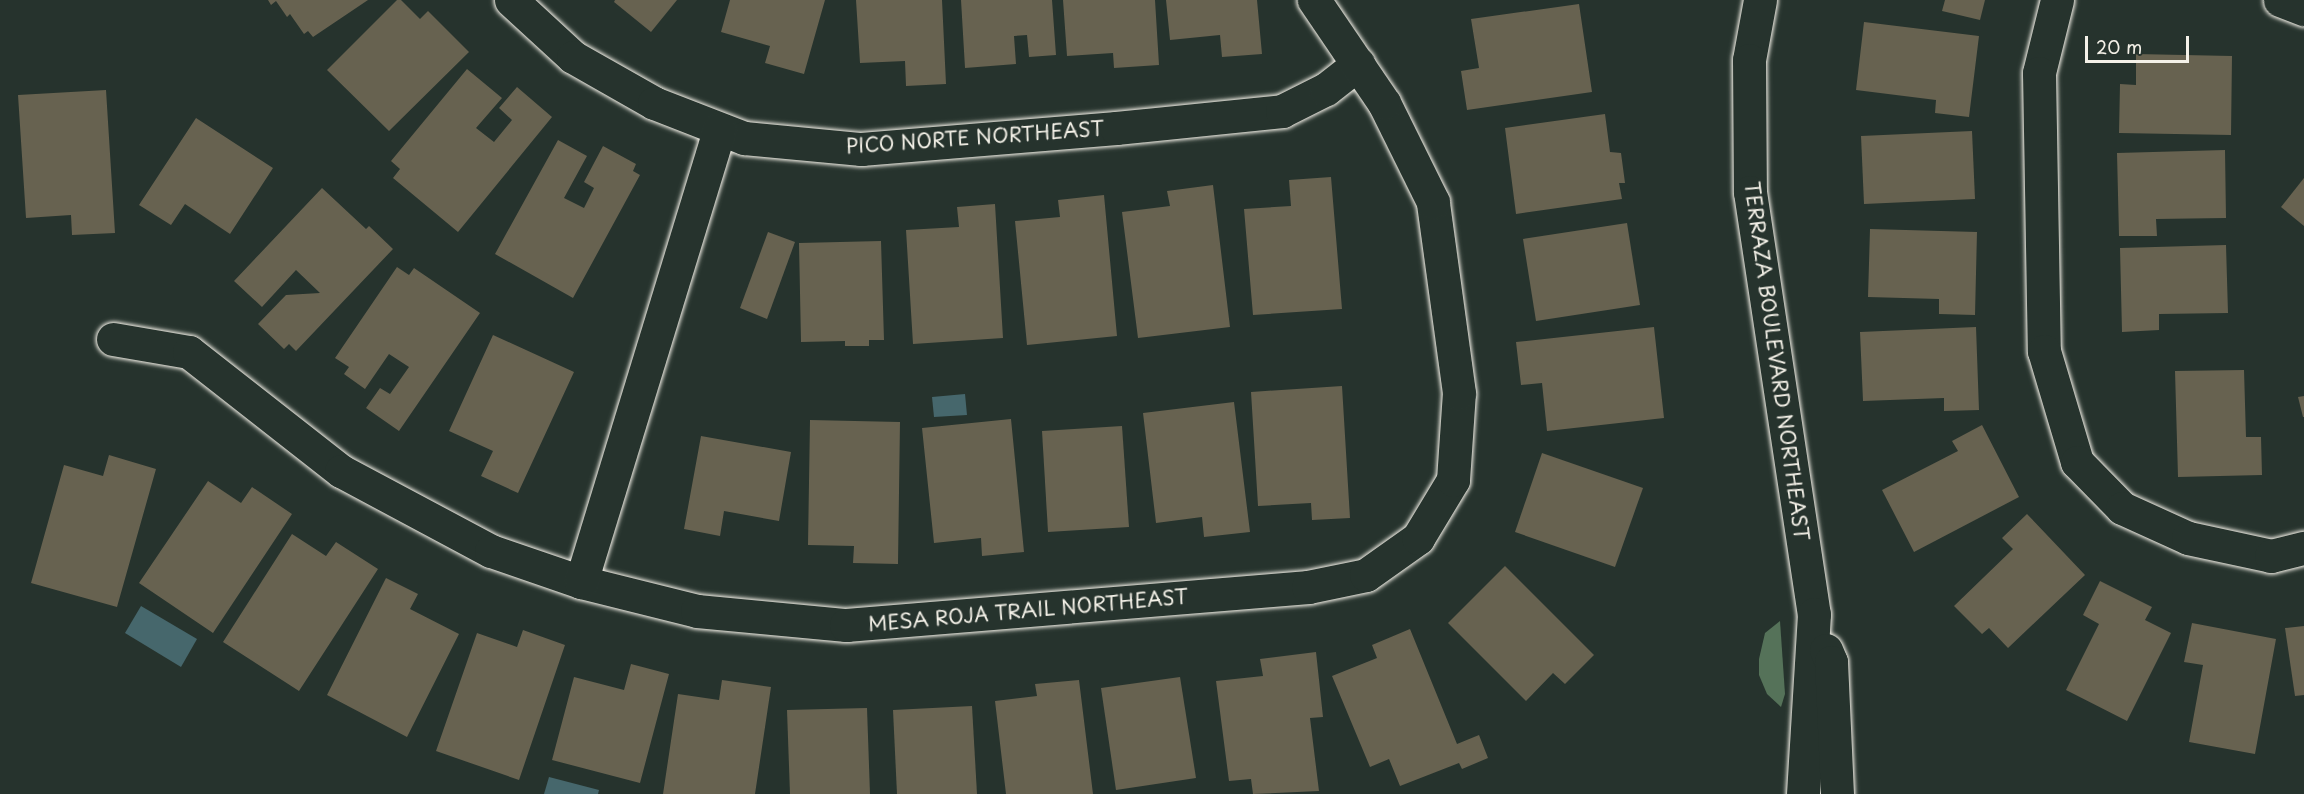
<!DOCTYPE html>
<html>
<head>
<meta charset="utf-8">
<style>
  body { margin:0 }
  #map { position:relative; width:2304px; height:794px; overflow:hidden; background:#26332d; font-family:"Playpen Sans",sans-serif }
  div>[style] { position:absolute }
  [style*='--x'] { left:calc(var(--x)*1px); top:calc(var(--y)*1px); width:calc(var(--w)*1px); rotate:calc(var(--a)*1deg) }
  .green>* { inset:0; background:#557259 }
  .water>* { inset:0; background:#46676c }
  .building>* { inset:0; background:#676250 }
  .roads { filter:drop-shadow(0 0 2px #f4f1e8) drop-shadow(0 0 2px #f4f1e8) }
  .street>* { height:33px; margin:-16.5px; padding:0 16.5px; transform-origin:16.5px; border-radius:16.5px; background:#26332d }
  .secondary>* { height:33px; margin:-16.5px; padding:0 16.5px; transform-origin:16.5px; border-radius:16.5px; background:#26332d }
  span { translate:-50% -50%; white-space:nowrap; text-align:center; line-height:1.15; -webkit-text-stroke:4.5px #26332d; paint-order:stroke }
  .street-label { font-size:20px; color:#f4f1e8 }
  .scale { position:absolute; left:2085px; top:36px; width:104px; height:27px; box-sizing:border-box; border:3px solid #f4f1e8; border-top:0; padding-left:8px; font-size:18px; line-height:21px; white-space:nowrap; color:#f4f1e8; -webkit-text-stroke:4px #26332d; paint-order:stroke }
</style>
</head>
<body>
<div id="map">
  <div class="green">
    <div style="clip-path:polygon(1780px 621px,1785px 694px,1781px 707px,1767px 694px,1759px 675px,1759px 659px,1765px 633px)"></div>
  </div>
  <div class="water">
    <div style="clip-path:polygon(965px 394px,967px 415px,934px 417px,932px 397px)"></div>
    <div style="clip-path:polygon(141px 606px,197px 639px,181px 667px,125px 633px)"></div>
    <div style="clip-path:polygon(549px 777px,599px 790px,598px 794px,544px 794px)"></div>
  </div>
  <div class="building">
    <div style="clip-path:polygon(268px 0,368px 0,313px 37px,308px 31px,304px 34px,290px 14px,287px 17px,276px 1px,271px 5px)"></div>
    <div style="clip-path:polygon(397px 0,401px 0,420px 19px,428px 11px,469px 52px,389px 131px,327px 70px)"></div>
    <div style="clip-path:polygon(615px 0,677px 0,651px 32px,614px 2px)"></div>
    <div style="clip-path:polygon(730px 0,825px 0,804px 74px,765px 63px,770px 46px,721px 32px)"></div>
    <div style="clip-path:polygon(856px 0,942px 0,946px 84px,906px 86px,905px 61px,860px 63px)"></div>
    <div style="clip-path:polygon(961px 0,1052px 0,1056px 55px,1029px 57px,1027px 35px,1014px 36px,1016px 64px,965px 68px)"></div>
    <div style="clip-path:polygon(1063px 0,1155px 0,1159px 65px,1114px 68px,1113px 53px,1067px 56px)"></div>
    <div style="clip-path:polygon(1166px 0,1257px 0,1262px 54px,1222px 57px,1220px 35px,1170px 40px)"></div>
    <div style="clip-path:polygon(1945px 0,1985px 0,1980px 20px,1942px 11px)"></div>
    <div style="clip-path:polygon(1579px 4px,1592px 92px,1467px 110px,1461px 71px,1479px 68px,1471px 19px)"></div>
    <div style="clip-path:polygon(1864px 22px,1979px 36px,1969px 117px,1935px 113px,1936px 100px,1856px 90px)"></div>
    <div style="clip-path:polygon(2136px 54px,2232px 56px,2231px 135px,2119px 133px,2120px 84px,2136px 85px)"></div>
    <div style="clip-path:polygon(467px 69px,502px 98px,476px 128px,494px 142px,512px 120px,499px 108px,517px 87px,552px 117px,458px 232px,393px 178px,400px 169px,391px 161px)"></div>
    <div style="clip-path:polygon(106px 90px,115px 233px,72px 235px,71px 215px,26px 218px,18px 95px)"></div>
    <div style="clip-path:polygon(1605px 114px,1610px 152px,1621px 153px,1625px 183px,1619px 183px,1622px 199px,1516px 214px,1505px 128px)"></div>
    <div style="clip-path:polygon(196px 118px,273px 168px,230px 234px,185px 204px,171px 225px,139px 205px)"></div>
    <div style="clip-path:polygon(1972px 131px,1975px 199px,1864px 204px,1861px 136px)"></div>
    <div style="clip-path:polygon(558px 140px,587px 156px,564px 198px,584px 208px,594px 188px,584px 182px,603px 146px,636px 164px,633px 171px,640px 175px,573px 298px,495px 254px)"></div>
    <div style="clip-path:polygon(2225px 150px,2226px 218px,2156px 219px,2157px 236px,2119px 236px,2117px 153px)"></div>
    <div style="clip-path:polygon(1331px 177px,1342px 309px,1253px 315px,1244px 209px,1291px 206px,1289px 180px)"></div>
    <div style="clip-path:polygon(2304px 178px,2304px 226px,2281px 207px)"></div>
    <div style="clip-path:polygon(1213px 185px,1230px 327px,1138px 338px,1122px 212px,1170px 206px,1167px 191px)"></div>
    <div style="clip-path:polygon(322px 188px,366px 229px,369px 226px,393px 249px,296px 351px,289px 344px,284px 349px,258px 324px,286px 295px,320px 293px,296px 270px,262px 307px,234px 281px)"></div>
    <div style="clip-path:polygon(1104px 195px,1117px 336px,1027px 345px,1015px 221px,1060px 217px,1058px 200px)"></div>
    <div style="clip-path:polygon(995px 204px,1003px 338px,913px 344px,906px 230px,959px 227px,957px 207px)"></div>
    <div style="clip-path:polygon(1627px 223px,1640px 305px,1536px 321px,1523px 239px)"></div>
    <div style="clip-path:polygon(1870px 229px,1977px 232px,1975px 315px,1939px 314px,1939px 299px,1868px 297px)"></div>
    <div style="clip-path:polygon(768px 232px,795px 242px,767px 319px,740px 308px)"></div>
    <div style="clip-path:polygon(881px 241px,884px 340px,869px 340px,869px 346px,845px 346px,845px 341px,801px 342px,799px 243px)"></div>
    <div style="clip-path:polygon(2226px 245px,2228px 313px,2159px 314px,2159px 330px,2122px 332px,2120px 248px)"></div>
    <div style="clip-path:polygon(397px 267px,409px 275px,414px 268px,480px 313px,399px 431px,366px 408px,380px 388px,390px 394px,409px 367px,389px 354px,365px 389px,344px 374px,349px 367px,335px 358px)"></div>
    <div style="clip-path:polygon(1654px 327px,1664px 418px,1547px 431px,1542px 383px,1521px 385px,1516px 342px)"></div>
    <div style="clip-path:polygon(1976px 327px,1979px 410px,1944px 411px,1944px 398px,1863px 401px,1860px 332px)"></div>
    <div style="clip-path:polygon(493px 335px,574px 372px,518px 493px,481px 476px,493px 451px,449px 431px)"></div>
    <div style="clip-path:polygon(2244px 370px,2246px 437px,2261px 437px,2262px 475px,2178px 477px,2175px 371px)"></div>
    <div style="clip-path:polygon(1342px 386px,1350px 518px,1312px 520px,1311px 503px,1258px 506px,1251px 392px)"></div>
    <div style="clip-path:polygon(2304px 396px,2304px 417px,2303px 417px,2298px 397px)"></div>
    <div style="clip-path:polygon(1234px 402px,1250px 532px,1204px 537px,1202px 517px,1156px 523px,1143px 413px)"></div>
    <div style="clip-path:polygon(1011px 419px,1024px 552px,982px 556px,981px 538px,934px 543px,922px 428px)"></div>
    <div style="clip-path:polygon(810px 420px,900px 422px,898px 564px,853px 563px,854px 546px,808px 545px)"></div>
    <div style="clip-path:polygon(1982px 425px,2019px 497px,1914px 552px,1882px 490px,1958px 451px,1952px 441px)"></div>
    <div style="clip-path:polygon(1122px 426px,1129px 527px,1048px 532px,1042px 431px)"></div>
    <div style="clip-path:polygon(701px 436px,791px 452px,779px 521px,724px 511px,720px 536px,684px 529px)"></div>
    <div style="clip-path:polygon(1542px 453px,1643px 488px,1615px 567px,1515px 532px)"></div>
    <div style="clip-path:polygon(109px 455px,156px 469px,117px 607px,31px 583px,64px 465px,103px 476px)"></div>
    <div style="clip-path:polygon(208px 481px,241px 503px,252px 487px,292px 514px,213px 633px,139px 583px)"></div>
    <div style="clip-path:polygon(2027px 514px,2085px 575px,2008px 648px,1989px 628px,1982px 634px,1954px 606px,2013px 549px,2002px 538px)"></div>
    <div style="clip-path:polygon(292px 534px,326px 556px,336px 542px,378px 569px,299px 691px,223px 642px)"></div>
    <div style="clip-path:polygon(1505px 566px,1594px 655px,1565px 684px,1553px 673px,1526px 701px,1448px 623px)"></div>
    <div style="clip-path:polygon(386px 578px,418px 594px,410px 609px,459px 634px,407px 737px,327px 695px)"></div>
    <div style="clip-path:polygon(2100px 581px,2152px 607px,2145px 620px,2171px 633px,2127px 721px,2066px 690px,2099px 624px,2083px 615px)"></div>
    <div style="clip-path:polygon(2192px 623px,2276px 639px,2255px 754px,2189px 742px,2203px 665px,2184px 662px)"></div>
    <div style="clip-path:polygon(2304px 626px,2304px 695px,2295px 696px,2285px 628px)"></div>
    <div style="clip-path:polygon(1410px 629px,1457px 744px,1479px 735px,1488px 758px,1462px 769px,1459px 763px,1400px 786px,1389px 759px,1370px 767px,1332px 676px,1377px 658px,1372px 645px)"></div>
    <div style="clip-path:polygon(523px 630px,565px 645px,519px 780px,436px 751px,477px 633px,517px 647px)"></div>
    <div style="clip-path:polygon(1316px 652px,1323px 717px,1310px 718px,1319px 791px,1253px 794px,1251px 779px,1229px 781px,1216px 681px,1263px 676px,1260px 659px)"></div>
    <div style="clip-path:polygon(631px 664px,669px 674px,640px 783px,552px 760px,574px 677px,624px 690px)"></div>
    <div style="clip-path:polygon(1180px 677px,1196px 778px,1116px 790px,1101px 688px)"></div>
    <div style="clip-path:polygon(722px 680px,771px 687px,755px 794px,663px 794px,678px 694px,719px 700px)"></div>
    <div style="clip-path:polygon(1079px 680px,1093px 794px,1006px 794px,995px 701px,1037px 696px,1035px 684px)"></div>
    <div style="clip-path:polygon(972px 706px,977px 794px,897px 794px,893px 710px)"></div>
    <div style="clip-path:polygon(867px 708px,870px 794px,790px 794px,787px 710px)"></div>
  </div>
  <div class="roads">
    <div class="street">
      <div style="--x:511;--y:0;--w:84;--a:42.6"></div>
      <div style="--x:573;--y:57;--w:93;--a:29.6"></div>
      <div style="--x:654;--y:103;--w:97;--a:21.3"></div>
      <div style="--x:744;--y:138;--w:118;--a:5.4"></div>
      <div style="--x:861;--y:149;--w:256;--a:-4.7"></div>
      <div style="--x:1116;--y:128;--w:167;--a:-5.8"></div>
      <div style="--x:1282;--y:111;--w:49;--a:-26.6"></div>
      <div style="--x:1326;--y:89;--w:41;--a:-38"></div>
      <div style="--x:2057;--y:0;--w:75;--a:103.9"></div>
      <div style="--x:2039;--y:73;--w:278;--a:89"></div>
      <div style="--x:2044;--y:351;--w:116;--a:73.4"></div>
      <div style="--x:2077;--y:462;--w:64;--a:45.6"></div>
      <div style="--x:2122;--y:508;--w:72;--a:24.4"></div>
      <div style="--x:2188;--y:538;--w:85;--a:12.2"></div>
      <div style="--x:2271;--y:556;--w:34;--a:-14"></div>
      <div style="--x:2280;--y:0;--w:26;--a:21"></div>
      <div style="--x:113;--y:339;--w:77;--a:9.7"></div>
      <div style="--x:189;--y:352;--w:193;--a:38.1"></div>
      <div style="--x:341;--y:471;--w:170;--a:28.1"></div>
      <div style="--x:491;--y:551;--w:95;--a:19"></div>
      <div style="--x:581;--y:582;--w:120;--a:14"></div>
      <div style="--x:697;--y:611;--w:150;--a:5.4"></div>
      <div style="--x:846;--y:625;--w:464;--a:-4.7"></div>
      <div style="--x:1308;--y:587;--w:59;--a:-11.7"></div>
      <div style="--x:1366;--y:575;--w:64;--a:-35.4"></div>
      <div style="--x:1418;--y:538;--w:68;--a:-58.9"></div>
      <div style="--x:1453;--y:480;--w:87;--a:-86.1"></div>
      <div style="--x:1459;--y:393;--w:193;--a:-97.8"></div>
      <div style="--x:1433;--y:202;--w:110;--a:-116.3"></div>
      <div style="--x:1384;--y:103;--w:125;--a:-124.2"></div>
      <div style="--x:581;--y:582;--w:473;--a:-73"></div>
    </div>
    <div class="secondary">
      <div style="--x:1760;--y:0;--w:61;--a:100.4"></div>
      <div style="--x:1749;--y:60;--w:132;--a:89.6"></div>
      <div style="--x:1750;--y:192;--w:427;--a:81.4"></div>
      <div style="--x:1814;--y:614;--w:180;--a:93.5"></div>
      <div style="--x:1826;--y:650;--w:13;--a:67"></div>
      <div style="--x:1831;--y:662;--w:132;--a:87.4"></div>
    </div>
  </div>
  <div class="street-label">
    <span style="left:975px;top:137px;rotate:-4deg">PICO NORTE NORTHEAST</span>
    <span style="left:1777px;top:361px;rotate:82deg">TERRAZA BOULEVARD NORTHEAST</span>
    <span style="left:1028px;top:610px;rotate:-5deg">MESA ROJA TRAIL NORTHEAST</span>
  </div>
  <div class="scale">20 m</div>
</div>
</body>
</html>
